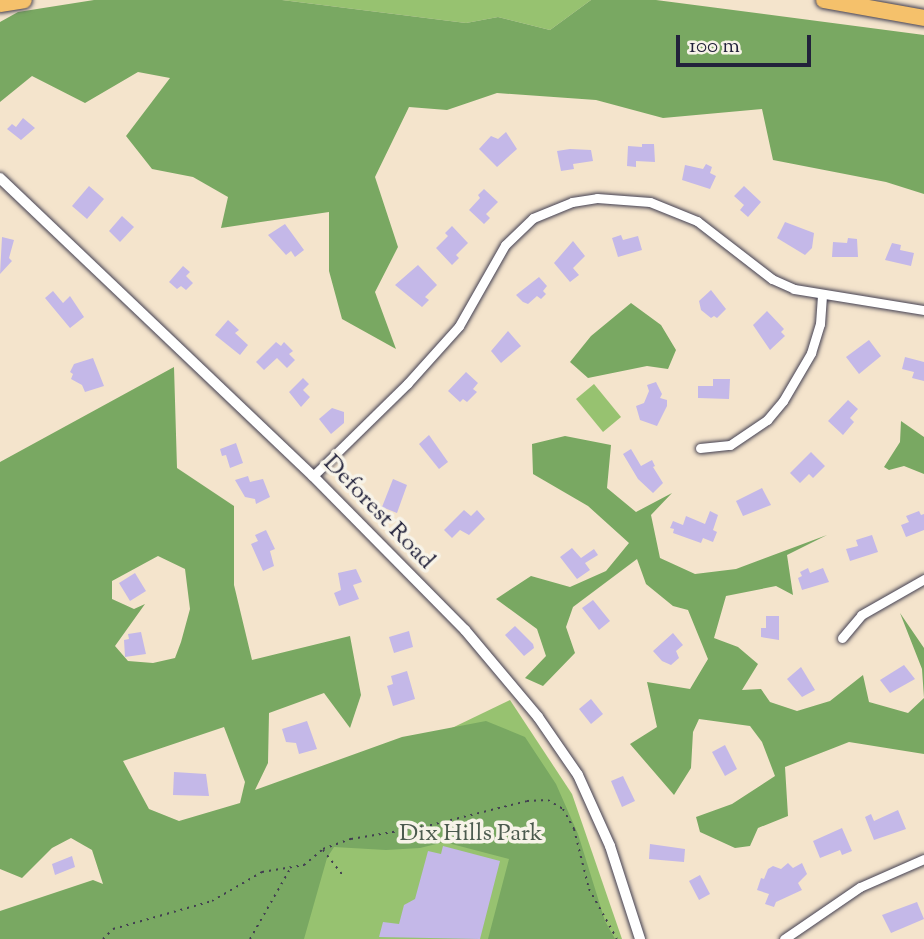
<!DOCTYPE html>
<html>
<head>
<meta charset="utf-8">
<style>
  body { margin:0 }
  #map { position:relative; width:924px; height:939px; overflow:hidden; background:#f4e4cc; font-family:"Sorts Mill Goudy",serif }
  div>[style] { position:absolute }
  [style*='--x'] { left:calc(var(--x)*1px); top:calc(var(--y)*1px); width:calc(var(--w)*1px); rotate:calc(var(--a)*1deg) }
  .green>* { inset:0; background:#97c270 }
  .forest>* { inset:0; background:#79a862 }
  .building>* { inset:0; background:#c4b8e8 }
  .path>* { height:2px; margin-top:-1px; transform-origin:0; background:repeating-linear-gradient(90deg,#423f51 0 2px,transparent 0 7px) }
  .roads { filter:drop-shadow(0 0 2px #423f51) drop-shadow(0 0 2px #423f51) }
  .minor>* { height:9px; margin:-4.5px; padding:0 4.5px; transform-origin:4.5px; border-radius:4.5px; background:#fff }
  .tertiary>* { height:10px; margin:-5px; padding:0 5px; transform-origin:5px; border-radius:5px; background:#fff }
  .motorway>* { height:16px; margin:-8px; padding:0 8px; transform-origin:8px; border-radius:8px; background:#f5c16b }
  span { translate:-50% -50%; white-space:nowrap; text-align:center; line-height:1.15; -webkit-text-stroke:7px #f7f3e8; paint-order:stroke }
  .street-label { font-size:24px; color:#22223b }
  .park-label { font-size:24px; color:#4b5a4e }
  .scale { position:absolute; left:676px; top:35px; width:135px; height:32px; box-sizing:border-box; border:4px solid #22223b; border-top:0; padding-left:9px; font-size:21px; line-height:24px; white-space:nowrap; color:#22223b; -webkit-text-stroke:5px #f7f3e8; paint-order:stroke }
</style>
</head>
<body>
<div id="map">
  <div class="green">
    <div style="clip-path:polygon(282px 0,591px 0,550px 30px,498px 17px,466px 23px)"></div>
    <div style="clip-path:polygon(594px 384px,621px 417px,603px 432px,576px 399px)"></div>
    <div style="clip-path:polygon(510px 700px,572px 794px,622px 939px,14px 939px)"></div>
  </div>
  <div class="forest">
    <div style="clip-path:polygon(94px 0,282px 0,466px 23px,498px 17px,550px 30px,591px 0,656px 0,924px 35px,924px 194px,886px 182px,773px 160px,762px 109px,663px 118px,596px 100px,497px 93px,447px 110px,409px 107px,375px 177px,398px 247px,375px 292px,396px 349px,342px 319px,329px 271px,329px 212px,221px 228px,228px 197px,193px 177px,152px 169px,126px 136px,170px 78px,138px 72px,85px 103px,32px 76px,0 102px,0 22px,18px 12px)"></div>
    <div style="clip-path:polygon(631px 303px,661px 325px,676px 350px,668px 369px,647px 366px,588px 378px,570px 362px,591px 336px)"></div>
    <div style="clip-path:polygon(evenodd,174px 367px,177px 468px,234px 506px,234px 585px,252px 660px,350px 636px,361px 695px,350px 728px,324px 693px,269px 713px,268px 763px,255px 790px,402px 737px,486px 721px,525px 737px,556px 784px,578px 834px,605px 921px,615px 939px,488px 939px,509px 859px,444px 842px,420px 848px,386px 850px,334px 847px,327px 858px,304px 939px,0 939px,0 911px,93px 880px,103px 884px,92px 850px,71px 838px,52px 848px,22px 878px,0 869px,0 462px,174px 367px,158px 556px,185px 569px,190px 609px,181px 642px,175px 658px,153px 663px,128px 661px,115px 646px,145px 604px,134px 609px,112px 599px,112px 581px,158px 556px,174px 367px,224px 727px,245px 782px,240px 803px,179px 821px,149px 809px,123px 761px,224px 727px)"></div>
    <div style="clip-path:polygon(901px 421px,924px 437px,924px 474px,904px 466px,889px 470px,884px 467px,900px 442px)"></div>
    <div style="clip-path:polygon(565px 436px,611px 445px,607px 488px,636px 512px,672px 493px,651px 515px,660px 558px,695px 574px,736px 569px,827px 535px,787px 555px,793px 595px,776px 586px,726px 596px,714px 638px,738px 647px,758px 664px,742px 690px,761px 689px,770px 702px,797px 711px,830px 701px,863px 675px,869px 702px,908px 713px,924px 698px,922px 669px,900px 613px,924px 648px,924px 754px,849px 742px,785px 767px,788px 816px,758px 828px,750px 846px,735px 848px,700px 832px,696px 817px,732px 804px,775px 776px,762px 742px,750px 726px,699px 719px,693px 732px,691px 768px,674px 795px,630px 744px,657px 727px,647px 682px,690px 689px,708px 659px,688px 610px,673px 606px,646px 584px,637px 559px,573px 607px,566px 627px,575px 653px,543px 686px,525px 678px,546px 656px,537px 629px,496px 599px,531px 576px,570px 587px,606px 571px,629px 543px,588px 506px,533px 474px,532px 444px)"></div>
  </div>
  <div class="building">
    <div style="clip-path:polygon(23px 118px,35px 128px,21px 140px,7px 129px,12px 124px,16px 127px)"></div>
    <div style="clip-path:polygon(506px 132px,517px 149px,497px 167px,479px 149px,491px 136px,498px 139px)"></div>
    <div style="clip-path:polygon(642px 144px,654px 144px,655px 162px,636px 161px,636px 167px,627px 166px,628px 146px,642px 147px)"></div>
    <div style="clip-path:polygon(570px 149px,591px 150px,593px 161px,573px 164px,574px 169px,561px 171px,557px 151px)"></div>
    <div style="clip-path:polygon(706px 164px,712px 167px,710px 173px,716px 176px,710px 189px,682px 180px,685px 165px,703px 169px)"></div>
    <div style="clip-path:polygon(89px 186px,104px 199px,87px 219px,72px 206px)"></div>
    <div style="clip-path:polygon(744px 186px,761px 202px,748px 217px,740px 210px,744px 205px,734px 196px)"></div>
    <div style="clip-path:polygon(484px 189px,498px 202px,486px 214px,490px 218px,484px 224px,469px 210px,480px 198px,478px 195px)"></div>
    <div style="clip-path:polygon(122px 216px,134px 227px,120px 242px,109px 231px)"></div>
    <div style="clip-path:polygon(785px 222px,814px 233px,812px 248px,805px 255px,777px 238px)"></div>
    <div style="clip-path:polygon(285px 224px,304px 250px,295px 257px,291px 251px,286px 255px,268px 235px)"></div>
    <div style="clip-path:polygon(452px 226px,468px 243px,456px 255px,459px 258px,452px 265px,436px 248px,448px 236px,445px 233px)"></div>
    <div style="clip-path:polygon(621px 235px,623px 240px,638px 236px,642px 250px,618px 257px,612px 238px)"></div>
    <div style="clip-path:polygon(2px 237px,14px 240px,9px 258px,12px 261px,0 274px)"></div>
    <div style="clip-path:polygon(848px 238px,857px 239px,858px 257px,832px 257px,833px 242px,847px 243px)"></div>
    <div style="clip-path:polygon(573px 241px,585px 256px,573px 268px,579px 275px,570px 282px,554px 263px)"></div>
    <div style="clip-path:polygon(892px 243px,901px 245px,900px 250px,914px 253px,911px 266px,885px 260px)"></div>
    <div style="clip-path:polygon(418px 265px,437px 285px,425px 297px,429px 300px,422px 307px,395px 285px)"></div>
    <div style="clip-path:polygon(183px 266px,190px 272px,186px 276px,193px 283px,186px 290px,181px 286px,177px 289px,169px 282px)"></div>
    <div style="clip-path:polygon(539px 277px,547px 286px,543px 291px,546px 294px,541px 299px,537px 296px,528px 304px,523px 302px,516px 295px)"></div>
    <div style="clip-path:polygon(711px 290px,726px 309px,717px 318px,714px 316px,711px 318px,701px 310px,699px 301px)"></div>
    <div style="clip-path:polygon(53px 291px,63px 303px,70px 296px,84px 317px,70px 328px,45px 298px)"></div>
    <div style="clip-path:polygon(767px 311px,784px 329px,781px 332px,785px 336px,770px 350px,753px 325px)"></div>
    <div style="clip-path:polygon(228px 320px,239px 330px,235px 333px,248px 345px,240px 355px,215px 335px)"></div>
    <div style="clip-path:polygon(508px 331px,521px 346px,501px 363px,491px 351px)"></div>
    <div style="clip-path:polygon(869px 340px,881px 356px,859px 374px,846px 357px)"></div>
    <div style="clip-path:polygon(276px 342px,281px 346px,284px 342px,293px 351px,289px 354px,295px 360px,287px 368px,277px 358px,264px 370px,256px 362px)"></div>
    <div style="clip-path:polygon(905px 357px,924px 362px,924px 381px,912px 378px,914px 372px,902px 369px)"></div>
    <div style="clip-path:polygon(93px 358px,104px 386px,85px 392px,82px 385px,71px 379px,73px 374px,70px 372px,74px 364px)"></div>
    <div style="clip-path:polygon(466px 372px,478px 383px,473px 389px,477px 392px,467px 402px,463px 399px,460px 402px,448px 391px)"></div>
    <div style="clip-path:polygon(303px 378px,309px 384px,303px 390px,310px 397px,301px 407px,289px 392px)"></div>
    <div style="clip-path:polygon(713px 379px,730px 379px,729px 399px,698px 398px,698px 386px,713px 386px)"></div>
    <div style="clip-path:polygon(656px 382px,662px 394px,660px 398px,667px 400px,667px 406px,657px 426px,640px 420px,636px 406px,644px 403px,649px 391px,647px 385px)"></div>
    <div style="clip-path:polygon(848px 400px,858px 409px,850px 418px,854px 422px,843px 435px,828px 421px)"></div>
    <div style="clip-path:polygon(332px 408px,344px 412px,344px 423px,331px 434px,319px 419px)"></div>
    <div style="clip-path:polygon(429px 435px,448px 462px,439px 469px,419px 444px)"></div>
    <div style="clip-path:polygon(236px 443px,243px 463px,230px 468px,226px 455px,222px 456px,220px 449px)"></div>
    <div style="clip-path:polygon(631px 449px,641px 466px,652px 460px,655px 466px,653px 467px,663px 483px,653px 493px,638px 479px,623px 454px)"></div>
    <div style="clip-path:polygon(811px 452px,825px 466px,813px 478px,809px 474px,800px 483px,790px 473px)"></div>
    <div style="clip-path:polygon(248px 476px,250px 482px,263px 479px,270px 497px,256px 504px,255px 499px,245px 497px,235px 480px)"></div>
    <div style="clip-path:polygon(393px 479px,407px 485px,397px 513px,382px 507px)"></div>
    <div style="clip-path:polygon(762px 488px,771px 505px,743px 516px,736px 501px)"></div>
    <div style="clip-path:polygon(464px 510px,471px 516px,477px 510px,485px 519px,469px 535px,460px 530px,452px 538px,444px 530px)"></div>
    <div style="clip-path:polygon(710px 511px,718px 515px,713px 530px,717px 532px,713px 542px,703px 538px,701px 543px,673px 533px,674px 529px,670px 528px,673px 521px,683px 525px,686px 516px,705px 524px)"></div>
    <div style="clip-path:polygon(919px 511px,921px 515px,924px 514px,924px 530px,906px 537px,901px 525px,909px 522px,906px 516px)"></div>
    <div style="clip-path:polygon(266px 530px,275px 549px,270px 551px,274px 566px,263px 571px,251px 544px,258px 541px,255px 535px)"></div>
    <div style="clip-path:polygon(872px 535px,878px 552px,850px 561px,846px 549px,858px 546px,856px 540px)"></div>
    <div style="clip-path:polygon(572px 548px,581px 558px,594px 549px,598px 555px,585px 563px,590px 570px,577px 579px,560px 557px)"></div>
    <div style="clip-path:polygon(808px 568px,810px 573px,823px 568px,829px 582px,802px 590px,798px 578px,802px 576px,800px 572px)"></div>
    <div style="clip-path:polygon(356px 569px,362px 582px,353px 585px,359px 599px,339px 606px,334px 593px,341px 590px,338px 573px)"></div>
    <div style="clip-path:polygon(135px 573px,146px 591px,130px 601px,119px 583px)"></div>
    <div style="clip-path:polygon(593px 600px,610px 621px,599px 630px,582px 608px)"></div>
    <div style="clip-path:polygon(766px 616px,779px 616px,779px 640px,761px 637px,761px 628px,766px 628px)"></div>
    <div style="clip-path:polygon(515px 626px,533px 644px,534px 648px,524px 656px,505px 635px)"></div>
    <div style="clip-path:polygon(409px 631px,413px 647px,394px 653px,389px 637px)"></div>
    <div style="clip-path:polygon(141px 632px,146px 654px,125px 657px,124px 640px,129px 639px,128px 634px)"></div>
    <div style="clip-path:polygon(673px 633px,683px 645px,676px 651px,679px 658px,671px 665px,662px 661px,653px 651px)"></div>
    <div style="clip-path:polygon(904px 665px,915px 679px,890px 693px,880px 680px)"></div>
    <div style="clip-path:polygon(801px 667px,815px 690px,802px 697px,787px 679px)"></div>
    <div style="clip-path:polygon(407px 671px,415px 699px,393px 706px,387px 686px,393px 684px,391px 676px)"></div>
    <div style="clip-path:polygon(591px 699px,603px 714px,591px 724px,579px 709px)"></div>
    <div style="clip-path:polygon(307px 721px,317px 749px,299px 754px,296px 743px,286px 742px,282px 729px)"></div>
    <div style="clip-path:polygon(725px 745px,737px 769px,725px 776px,712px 752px)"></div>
    <div style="clip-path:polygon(174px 772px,206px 774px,209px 796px,173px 795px)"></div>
    <div style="clip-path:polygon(623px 776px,635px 801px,622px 807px,611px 781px)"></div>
    <div style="clip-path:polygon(898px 810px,906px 829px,874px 840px,865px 817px,871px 814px,874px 821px)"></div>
    <div style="clip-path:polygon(842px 828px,852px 851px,842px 855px,840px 850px,820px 858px,813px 841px)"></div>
    <div style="clip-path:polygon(650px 844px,685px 849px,684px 862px,649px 859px)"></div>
    <div style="clip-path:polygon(443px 846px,500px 861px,480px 939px,379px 937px,383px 922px,399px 924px,404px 905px,415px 899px,428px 851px,441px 854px)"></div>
    <div style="clip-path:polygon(72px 856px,75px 867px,55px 875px,52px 864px)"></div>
    <div style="clip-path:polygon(788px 863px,793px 868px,802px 863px,807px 874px,798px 883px,802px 890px,776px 902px,774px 907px,765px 904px,769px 894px,757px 890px,761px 878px,764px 879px,768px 869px,773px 866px,781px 869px)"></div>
    <div style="clip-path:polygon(700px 875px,710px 894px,699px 900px,689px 881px)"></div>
    <div style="clip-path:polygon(917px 902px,924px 919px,891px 933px,882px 915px)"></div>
  </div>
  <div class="path">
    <div style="--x:323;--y:850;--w:31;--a:52"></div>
    <div style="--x:103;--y:939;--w:14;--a:-45"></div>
    <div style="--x:113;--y:929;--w:103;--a:-15.8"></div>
    <div style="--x:212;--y:901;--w:58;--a:-30.1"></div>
    <div style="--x:262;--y:872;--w:43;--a:-9.5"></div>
    <div style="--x:304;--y:865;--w:25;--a:-40"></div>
    <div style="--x:323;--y:849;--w:30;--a:-20"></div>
    <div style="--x:351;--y:839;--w:73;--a:-9.5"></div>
    <div style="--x:423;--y:827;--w:107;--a:-14"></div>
    <div style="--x:527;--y:801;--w:21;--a:-3"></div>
    <div style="--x:548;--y:800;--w:17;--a:31"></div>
    <div style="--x:563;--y:809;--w:23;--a:61"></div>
    <div style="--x:574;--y:829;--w:62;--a:76"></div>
    <div style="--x:589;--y:889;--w:57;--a:60.8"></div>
    <div style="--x:250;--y:939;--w:81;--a:-60.3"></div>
  </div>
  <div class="roads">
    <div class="minor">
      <div style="--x:700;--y:448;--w:30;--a:-6"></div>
      <div style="--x:730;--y:445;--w:45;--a:-34"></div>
      <div style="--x:767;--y:420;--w:25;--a:-50"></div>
      <div style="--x:783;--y:401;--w:56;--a:-59.7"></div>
      <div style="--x:811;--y:353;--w:30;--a:-73"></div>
      <div style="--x:820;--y:324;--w:29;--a:-86"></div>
      <div style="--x:313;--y:476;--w:132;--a:-44.4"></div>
      <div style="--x:407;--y:384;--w:78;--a:-48.1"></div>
      <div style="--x:459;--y:326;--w:93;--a:-60.4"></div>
      <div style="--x:505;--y:245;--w:39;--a:-44"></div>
      <div style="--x:533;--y:218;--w:42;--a:-22.3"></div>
      <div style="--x:572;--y:202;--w:25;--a:-9"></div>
      <div style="--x:597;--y:198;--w:53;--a:4.3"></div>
      <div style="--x:650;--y:202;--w:51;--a:22"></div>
      <div style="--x:697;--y:221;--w:95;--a:37.7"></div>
      <div style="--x:772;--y:279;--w:24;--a:24"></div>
      <div style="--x:794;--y:289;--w:132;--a:9.2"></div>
      <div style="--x:842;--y:638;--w:30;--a:-50"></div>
      <div style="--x:861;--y:615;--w:73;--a:-29.7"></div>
      <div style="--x:784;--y:939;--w:92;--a:-34.4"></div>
      <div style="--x:860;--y:887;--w:70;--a:-23.6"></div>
    </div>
    <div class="tertiary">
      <div style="--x:0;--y:178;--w:432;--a:43.6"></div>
      <div style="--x:313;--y:476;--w:216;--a:45.4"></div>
      <div style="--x:465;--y:630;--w:114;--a:50"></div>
      <div style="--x:538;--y:717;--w:70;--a:55.4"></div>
      <div style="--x:578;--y:775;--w:78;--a:65.7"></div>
      <div style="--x:610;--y:846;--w:98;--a:72.1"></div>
    </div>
    <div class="motorway">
      <div style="--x:824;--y:0;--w:102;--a:10.2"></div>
      <div style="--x:0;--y:4;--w:24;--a:-9"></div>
    </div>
  </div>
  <div class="street-label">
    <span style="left:378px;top:513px;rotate:46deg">Deforest Road</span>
  </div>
  <div class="park-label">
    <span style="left:471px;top:835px">Dix Hills Park</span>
  </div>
  <div class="scale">100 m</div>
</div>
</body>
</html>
